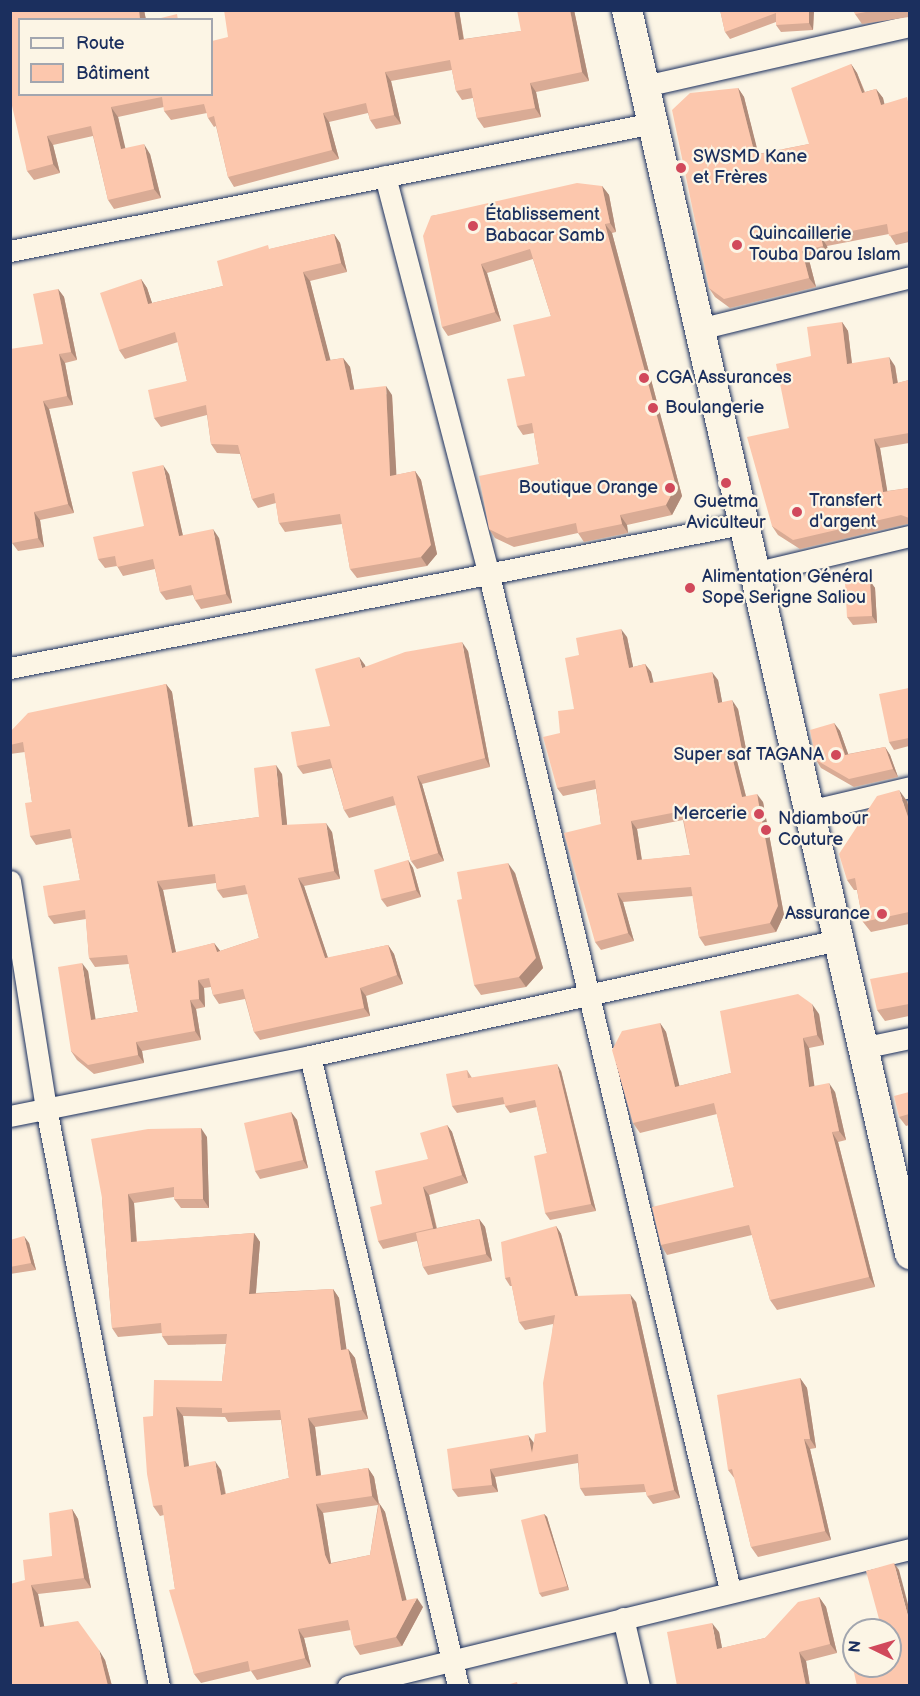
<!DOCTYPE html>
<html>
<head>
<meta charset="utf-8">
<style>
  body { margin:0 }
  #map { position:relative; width:920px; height:1696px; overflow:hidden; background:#fcf5e5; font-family:"Balsamiq Sans",sans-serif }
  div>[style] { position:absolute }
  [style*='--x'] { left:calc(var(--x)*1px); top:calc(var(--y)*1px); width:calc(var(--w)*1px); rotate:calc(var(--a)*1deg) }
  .roads { filter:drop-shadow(0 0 2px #1b2f5e) drop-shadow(0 0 2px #1b2f5e) }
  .street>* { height:21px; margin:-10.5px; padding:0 10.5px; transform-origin:10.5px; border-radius:10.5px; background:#fcf5e5 }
  .secondary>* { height:30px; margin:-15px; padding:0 15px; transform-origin:15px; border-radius:15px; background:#fcf5e5 }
  .wall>* { inset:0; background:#d9ab95 }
  .shaded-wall>* { inset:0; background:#b08b79 }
  .building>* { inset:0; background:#fcc7ad }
  .dots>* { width:16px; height:16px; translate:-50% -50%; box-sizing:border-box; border:3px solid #fcf5e5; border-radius:50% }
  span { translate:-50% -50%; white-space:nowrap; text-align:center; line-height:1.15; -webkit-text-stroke:4.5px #fcf5e5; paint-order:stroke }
  .poi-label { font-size:18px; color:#1b2f5e }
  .left { translate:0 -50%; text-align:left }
  .right { translate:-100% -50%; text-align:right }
  .frame { position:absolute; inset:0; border:12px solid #1b2f5e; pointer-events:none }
  .legend { position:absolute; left:18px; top:18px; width:195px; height:78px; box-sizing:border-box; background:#fcf5e5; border:2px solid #a2a6af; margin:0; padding:8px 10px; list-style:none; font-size:18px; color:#1b2f5e }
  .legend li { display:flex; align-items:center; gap:12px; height:30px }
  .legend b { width:30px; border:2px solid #a2a6af }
  .north { position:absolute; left:842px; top:1618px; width:60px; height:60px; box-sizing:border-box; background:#fcf5e5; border:2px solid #a2a6af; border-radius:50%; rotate:275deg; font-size:16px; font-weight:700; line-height:24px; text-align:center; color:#1b2f5e }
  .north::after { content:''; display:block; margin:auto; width:21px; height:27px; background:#d1495b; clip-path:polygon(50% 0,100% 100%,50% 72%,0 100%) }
</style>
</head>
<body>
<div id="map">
  <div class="roads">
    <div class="street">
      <div style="--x:645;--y:86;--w:272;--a:-12.8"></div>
      <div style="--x:385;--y:176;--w:412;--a:75.4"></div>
      <div style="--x:489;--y:575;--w:1043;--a:76.64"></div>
      <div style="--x:10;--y:251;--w:656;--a:-11.26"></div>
      <div style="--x:699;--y:329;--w:217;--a:-13.8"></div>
      <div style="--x:753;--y:573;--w:161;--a:-13.3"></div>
      <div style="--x:10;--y:668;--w:745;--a:-11.14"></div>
      <div style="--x:808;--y:811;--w:105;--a:-13.2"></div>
      <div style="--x:10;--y:881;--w:230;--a:81"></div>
      <div style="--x:46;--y:1108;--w:589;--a:78.94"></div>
      <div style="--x:862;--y:1048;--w:49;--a:-11.8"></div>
      <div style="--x:310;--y:1056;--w:647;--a:76.78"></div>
      <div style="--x:10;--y:1116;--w:306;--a:-11.3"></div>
      <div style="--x:310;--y:1056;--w:541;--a:-12.39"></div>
      <div style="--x:623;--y:1618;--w:70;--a:76.8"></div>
      <div style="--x:348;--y:1686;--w:578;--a:-13.7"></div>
    </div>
    <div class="secondary">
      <div style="--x:627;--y:10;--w:1276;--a:77.18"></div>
    </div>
  </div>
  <div class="wall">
    <div style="clip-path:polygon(10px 10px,144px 10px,146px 20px,20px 20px,20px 94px,459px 10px,464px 39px,521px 31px,574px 10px,589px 81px,536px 92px,541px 117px,484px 128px,477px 118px,473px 98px,462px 100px,456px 91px,452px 70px,391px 81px,401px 124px,376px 129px,370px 120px,368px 113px,329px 122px,339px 159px,234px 187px,228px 177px,216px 126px,214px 127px,208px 118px,207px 113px,171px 120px,164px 111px,164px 107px,118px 117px,125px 149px,150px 154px,161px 198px,114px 209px,108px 200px,93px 136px,53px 145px,60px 173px,34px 180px,27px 171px)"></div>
    <div style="clip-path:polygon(720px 10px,814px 10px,813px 30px,781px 32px,776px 25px,776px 22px,730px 39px,725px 32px)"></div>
    <div style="clip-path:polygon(854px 10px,909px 10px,909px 17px,862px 24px,855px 14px)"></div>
    <div style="clip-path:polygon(851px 64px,857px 73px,865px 92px,876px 89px,883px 98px,884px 104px,909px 101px,909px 242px,896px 245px,889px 234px,827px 246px,829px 255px,809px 260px,816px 287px,730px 308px,715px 297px,709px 288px,738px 88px,744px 97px,758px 154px,809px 144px)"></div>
    <div style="clip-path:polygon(602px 186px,609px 195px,616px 232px,612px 233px,682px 496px,672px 515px,627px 525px,628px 533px,584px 542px,578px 533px,514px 547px,495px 538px,489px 529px,539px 464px,534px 433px,523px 435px,517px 426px,525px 376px,551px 316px,533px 259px,487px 273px,501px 321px,448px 336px,442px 327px,431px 216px)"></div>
    <div style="clip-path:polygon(334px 234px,340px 243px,347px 272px,310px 281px,330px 360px,343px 358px,350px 367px,354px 390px,392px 395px,396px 475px,415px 471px,421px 480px,437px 554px,427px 566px,357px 578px,350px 569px,342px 524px,285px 532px,279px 523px,276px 503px,258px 508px,252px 499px,240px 454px,217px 453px,211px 444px,207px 415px,161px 427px,154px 418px,187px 381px,178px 342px,125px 359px,119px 350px,141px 279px,147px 288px,152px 303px,223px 286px,270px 249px)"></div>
    <div style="clip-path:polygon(58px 289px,64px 297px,77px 360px,65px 363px,73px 405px,49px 409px,74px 513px,40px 520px,44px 547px,18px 551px,12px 543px,43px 344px)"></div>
    <div style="clip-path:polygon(842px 322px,848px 331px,852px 363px,895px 366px,898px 383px,909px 380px,909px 443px,880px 448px,887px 491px,909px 488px,909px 524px,907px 524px,800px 549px,778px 535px,772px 526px,789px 428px,811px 356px)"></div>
    <div style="clip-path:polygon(169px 474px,183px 536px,219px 538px,232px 603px,201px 609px,195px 600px,193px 595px,166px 600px,160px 592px,155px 569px,123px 576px,117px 566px,105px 568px,98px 559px,144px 526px)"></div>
    <div style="clip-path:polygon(870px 581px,875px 588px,877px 623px,853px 625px,847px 617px)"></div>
    <div style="clip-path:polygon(evenodd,627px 637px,633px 667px,645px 664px,651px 672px,653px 683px,718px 680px,722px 702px,738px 709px,748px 759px,737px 761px,746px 796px,763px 802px,784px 915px,776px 932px,705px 946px,699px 937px,693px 896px,623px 902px,634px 941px,601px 950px,595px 942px,601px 824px,596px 789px,563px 796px,557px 788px,560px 733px,574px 709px,579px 655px,627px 637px,683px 820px,690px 855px,642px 860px,637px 829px,683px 820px)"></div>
    <div style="clip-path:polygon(468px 651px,490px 767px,422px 784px,444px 861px,417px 869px,411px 861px,396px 805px,349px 818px,344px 810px,332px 768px,303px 774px,297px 766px,330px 726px,365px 665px,365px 667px)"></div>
    <div style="clip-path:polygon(evenodd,166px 684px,172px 692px,193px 826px,259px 817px,282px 774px,287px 825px,332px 832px,340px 879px,304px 886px,328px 958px,388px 945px,394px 954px,403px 984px,366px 996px,370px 1016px,260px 1040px,254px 1032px,245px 999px,219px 1004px,213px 995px,211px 987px,204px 988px,205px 1007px,196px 1009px,201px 1040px,142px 1051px,144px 1063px,94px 1074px,77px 1060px,71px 1051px,88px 971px,95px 1019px,138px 1012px,129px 964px,95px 967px,89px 958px,86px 919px,54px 924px,48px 916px,80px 880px,72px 838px,36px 845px,30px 836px,32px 802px,25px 752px,10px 754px,10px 732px,166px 684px,216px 883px,217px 890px,223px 898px,248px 894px,259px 938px,220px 951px,214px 943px,176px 953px,163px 890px,216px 883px)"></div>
    <div style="clip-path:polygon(909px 688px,909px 746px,894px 750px,889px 742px)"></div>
    <div style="clip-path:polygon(834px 723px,840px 731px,848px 754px,885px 747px,890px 755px,898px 777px,854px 787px,821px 768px,816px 760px)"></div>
    <div style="clip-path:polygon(907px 801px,909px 809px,909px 924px,871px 932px,863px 922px,857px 890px,854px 890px,847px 880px)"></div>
    <div style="clip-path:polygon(408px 860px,413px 868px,421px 897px,387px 907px,381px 899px)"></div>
    <div style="clip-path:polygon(515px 873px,543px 968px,526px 987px,481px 995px,474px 985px)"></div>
    <div style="clip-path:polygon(909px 972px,909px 1016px,885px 1021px,877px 1010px)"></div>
    <div style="clip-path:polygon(819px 1014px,824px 1045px,809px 1048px,814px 1086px,835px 1092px,846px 1140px,838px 1142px,875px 1287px,777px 1310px,770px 1300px,752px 1235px,667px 1255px,661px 1245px,734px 1187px,717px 1114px,640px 1133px,633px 1123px,660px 1023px,666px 1032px,679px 1086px,731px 1073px)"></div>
    <div style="clip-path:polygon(467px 1070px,472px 1078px,561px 1071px,596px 1211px,550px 1220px,545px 1213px,547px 1153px,537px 1107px,510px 1113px,505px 1106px,505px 1104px,457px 1113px,452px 1106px)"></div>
    <div style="clip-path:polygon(909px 1092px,909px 1125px,906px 1126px,899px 1117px)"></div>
    <div style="clip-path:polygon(291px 1112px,297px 1120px,308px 1168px,260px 1179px,255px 1171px)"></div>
    <div style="clip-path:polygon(447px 1125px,452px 1132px,468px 1183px,429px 1195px,437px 1228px,479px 1219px,485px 1227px,492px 1261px,428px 1275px,423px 1267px,417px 1241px,383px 1249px,378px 1241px,382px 1204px,428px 1159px)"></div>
    <div style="clip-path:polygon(evenodd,207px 1137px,209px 1208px,181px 1208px,174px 1199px,174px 1197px,134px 1203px,137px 1242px,254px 1233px,260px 1242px,256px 1293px,333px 1289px,339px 1298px,346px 1349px,348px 1349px,355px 1358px,368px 1419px,315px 1427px,321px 1476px,368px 1468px,374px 1477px,379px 1504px,379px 1503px,385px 1512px,406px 1600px,423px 1607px,402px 1646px,360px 1655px,354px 1646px,351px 1630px,304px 1638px,311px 1667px,257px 1680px,251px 1671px,201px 1683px,194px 1674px,175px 1589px,164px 1515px,160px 1516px,153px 1506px,153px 1416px,222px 1381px,226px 1344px,168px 1345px,162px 1336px,162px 1333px,118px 1337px,112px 1328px,102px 1198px,207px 1137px,183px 1416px,225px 1417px,228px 1422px,281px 1420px,289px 1478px,226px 1494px,221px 1470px,189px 1466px,183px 1416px,207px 1137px,378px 1505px,370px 1555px,331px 1563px,323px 1513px,378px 1505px)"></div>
    <div style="clip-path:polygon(556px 1226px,561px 1234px,578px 1296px,636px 1302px,680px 1498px,653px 1504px,647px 1496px,646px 1492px,585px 1496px,580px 1488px,578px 1463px,495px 1477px,498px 1492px,458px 1497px,452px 1489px,534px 1443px,546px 1432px,553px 1324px,525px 1330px,519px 1322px,512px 1286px,510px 1286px,505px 1278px)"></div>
    <div style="clip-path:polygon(10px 1240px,29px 1243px,36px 1270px,10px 1274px)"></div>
    <div style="clip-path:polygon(800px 1378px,807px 1388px,816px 1448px,810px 1449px,831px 1540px,758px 1557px,751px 1547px,735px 1479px,728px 1470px)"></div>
    <div style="clip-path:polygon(72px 1509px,78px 1519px,91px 1588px,38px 1594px,44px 1626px,105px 1660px,112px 1686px,10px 1686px,25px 1580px,52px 1556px)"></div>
    <div style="clip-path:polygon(544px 1514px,547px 1517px,569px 1590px,542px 1597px,539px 1593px)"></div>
    <div style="clip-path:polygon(819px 1597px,826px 1607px,837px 1653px,806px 1661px,810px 1686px,677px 1686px,719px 1632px,722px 1648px,765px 1638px)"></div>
  </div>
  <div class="shaded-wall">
    <div style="clip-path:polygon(139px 10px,144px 10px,146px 20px,140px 20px)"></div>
    <div style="clip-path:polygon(454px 10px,459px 10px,465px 49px,459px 40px)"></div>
    <div style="clip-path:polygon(570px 10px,574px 10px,589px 81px,582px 72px)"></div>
    <div style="clip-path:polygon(809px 10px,814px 10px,813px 30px,809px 23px)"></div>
    <div style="clip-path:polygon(851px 64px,857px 73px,868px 102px,862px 93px)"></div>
    <div style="clip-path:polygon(385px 72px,391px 81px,401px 124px,394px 115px)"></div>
    <div style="clip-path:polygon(530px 83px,536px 92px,541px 117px,535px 108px)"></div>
    <div style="clip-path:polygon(738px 88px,744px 97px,761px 164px,755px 155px)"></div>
    <div style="clip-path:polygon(876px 89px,883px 98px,887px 114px,881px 105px)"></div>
    <div style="clip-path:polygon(111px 107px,118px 117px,128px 159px,121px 149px)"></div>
    <div style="clip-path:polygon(323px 113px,329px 122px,339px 159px,332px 150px)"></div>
    <div style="clip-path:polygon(47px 136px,53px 145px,60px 173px,53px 164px)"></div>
    <div style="clip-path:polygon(144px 144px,150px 154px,161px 198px,154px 189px)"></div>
    <div style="clip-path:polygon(602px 186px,609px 195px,616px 232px,610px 223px)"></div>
    <div style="clip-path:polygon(605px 224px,612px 233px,682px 496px,672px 515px,666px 505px)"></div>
    <div style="clip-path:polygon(334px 234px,340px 243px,347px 272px,341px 263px)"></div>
    <div style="clip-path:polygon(821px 237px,827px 246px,829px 255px,823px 246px)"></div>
    <div style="clip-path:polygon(802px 251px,809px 260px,816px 287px,809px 278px)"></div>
    <div style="clip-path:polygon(481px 264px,487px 273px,501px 321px,495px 312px)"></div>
    <div style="clip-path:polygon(303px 272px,310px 281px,333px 370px,326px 361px)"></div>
    <div style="clip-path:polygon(141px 279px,147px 288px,155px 312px,148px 304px)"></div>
    <div style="clip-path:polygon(58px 289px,64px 297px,77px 360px,71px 352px)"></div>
    <div style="clip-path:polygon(842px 322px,848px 331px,853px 373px,847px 364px)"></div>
    <div style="clip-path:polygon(59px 354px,65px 363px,73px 405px,67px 396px)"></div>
    <div style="clip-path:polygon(889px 357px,895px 366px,899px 393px,893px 384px)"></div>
    <div style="clip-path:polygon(343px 358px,350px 367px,356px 399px,350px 390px)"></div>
    <div style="clip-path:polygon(386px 386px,392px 395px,397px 485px,390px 476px)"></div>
    <div style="clip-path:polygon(43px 401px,49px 409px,74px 513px,68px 504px)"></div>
    <div style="clip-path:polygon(874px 439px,880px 448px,889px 501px,883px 492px)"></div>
    <div style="clip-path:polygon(163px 465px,169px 474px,185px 545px,179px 536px)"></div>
    <div style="clip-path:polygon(415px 471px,421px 480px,437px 554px,427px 566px,421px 557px)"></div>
    <div style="clip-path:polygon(34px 512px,40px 520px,44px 547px,38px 538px)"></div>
    <div style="clip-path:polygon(620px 515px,627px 525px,628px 533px,622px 524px)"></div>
    <div style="clip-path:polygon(213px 529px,219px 538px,232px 603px,226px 594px)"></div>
    <div style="clip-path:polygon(870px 581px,875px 588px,877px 623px,872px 616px)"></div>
    <div style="clip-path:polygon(621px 629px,627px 637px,635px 676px,629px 668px)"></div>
    <div style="clip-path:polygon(462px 642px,468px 651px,490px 767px,485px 758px)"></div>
    <div style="clip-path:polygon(359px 657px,365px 665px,368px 676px,362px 668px)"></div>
    <div style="clip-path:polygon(645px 664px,651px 672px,656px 692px,650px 683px)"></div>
    <div style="clip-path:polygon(712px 672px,718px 680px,724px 712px,718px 703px)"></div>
    <div style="clip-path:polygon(166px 684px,172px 692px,194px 835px,188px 827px)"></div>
    <div style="clip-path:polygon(732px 700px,738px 709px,748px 759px,742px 750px)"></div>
    <div style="clip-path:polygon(834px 723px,840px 731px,851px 762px,845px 755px)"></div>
    <div style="clip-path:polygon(885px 747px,890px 755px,898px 777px,893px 769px)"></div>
    <div style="clip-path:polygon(731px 752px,737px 761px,748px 805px,742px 797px)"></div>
    <div style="clip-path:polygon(276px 765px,282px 774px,288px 834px,282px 825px)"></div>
    <div style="clip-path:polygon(417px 776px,422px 784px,444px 861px,438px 853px)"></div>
    <div style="clip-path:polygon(899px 790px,907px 801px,909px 809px,909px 820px)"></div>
    <div style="clip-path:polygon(757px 794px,763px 802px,784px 915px,776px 932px,770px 923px)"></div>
    <div style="clip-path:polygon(631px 821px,637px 829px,643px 868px,637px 860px)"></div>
    <div style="clip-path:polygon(326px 823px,332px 832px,340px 879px,334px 871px)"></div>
    <div style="clip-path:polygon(408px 860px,413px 868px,421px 897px,416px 890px)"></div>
    <div style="clip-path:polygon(508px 863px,515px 873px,543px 968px,526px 987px,519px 977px)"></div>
    <div style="clip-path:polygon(298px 878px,304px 886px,331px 967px,325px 958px)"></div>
    <div style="clip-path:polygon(157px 881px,163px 890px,178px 962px,172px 953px)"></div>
    <div style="clip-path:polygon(617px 893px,623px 902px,634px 941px,628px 933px)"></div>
    <div style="clip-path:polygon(214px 943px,221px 952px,217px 952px)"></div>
    <div style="clip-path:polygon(388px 945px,394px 954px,403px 984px,397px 975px)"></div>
    <div style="clip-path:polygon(82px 963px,88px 971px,97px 1028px,91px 1020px)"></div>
    <div style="clip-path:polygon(198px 980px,204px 988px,205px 1007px,199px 999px)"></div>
    <div style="clip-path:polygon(360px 988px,366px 996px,370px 1016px,364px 1008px)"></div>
    <div style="clip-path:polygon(190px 1000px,196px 1009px,201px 1040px,195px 1031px)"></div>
    <div style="clip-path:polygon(812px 1004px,819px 1014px,824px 1045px,817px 1035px)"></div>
    <div style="clip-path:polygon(660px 1023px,666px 1032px,682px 1096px,675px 1087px)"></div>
    <div style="clip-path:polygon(803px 1038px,809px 1048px,816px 1097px,809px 1087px)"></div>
    <div style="clip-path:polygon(136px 1042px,142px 1051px,144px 1063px,138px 1055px)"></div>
    <div style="clip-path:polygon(557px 1064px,561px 1071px,596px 1211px,591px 1204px)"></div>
    <div style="clip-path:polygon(829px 1083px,835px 1092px,846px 1140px,839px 1131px)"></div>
    <div style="clip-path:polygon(291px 1112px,297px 1120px,308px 1168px,303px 1160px)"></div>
    <div style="clip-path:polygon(447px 1125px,452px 1132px,468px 1183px,462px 1175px)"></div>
    <div style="clip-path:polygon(201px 1128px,207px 1137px,209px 1208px,203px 1199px)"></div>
    <div style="clip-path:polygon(832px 1132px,838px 1142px,875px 1287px,869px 1277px)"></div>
    <div style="clip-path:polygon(423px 1187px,429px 1195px,438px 1236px,433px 1228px)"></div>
    <div style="clip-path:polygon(128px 1194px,134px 1203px,137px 1251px,131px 1242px)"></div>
    <div style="clip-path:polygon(479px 1219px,485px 1227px,492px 1261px,486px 1254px)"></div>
    <div style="clip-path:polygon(556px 1226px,561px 1234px,580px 1304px,575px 1296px)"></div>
    <div style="clip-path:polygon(254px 1233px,260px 1242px,255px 1303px,249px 1294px)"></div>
    <div style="clip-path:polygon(24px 1236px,29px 1243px,36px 1270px,31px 1263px)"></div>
    <div style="clip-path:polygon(333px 1289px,339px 1298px,348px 1359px,341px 1350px)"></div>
    <div style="clip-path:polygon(630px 1294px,636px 1302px,680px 1498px,674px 1490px)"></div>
    <div style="clip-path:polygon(348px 1349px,355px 1358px,368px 1419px,362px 1410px)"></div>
    <div style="clip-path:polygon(800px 1378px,807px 1388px,816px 1448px,810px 1439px)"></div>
    <div style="clip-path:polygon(176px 1407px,183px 1416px,190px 1476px,184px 1467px)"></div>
    <div style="clip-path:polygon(308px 1418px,315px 1427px,322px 1485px,316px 1476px)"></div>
    <div style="clip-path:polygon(528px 1435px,534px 1443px,532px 1453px)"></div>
    <div style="clip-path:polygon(804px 1439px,810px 1449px,831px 1540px,825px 1531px)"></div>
    <div style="clip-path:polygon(215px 1461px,221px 1470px,227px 1504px,221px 1495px)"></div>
    <div style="clip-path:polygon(368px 1468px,374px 1477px,379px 1505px,372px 1496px)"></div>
    <div style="clip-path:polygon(490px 1469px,495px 1477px,498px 1492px,492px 1485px)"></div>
    <div style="clip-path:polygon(379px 1503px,385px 1512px,409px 1610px,402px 1601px)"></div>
    <div style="clip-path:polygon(316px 1504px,323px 1513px,331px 1564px,329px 1564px,325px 1555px)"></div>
    <div style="clip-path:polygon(72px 1509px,78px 1519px,91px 1588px,84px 1578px)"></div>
    <div style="clip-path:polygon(544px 1514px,547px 1517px,569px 1590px,567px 1586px)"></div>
    <div style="clip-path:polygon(894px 1563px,899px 1570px,909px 1608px,909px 1620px)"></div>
    <div style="clip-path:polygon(31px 1585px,38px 1594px,46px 1636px,40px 1627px)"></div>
    <div style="clip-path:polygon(819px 1597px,826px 1607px,837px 1653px,830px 1644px)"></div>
    <div style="clip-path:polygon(417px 1598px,423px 1607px,402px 1646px,396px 1637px)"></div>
    <div style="clip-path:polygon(712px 1623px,719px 1632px,724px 1659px,717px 1649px)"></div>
    <div style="clip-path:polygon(298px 1629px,304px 1638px,311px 1667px,305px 1658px)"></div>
    <div style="clip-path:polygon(99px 1650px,105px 1660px,112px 1686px,108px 1686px)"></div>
    <div style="clip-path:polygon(799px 1652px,806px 1661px,810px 1686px,806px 1686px)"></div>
  </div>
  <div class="building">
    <div style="clip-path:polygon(10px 10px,139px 10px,140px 20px,20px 20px,20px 94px,212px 94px,212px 41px,228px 37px,224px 10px,454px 10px,459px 40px,521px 31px,517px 10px,570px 10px,582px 72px,530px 83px,535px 108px,477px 118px,471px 88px,456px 91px,450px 60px,385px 72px,394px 115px,370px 120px,366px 103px,323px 113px,332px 150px,228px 177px,214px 116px,208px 118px,204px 104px,164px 111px,162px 97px,111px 107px,121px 149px,144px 144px,154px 189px,108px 200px,91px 126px,47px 136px,53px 164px,27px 171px,10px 97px)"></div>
    <div style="clip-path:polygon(720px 10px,809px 10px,809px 23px,776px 25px,776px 13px,725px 32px)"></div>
    <div style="clip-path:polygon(854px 10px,877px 10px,855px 14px)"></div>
    <div style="clip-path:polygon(177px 14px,178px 20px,153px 20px)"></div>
    <div style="clip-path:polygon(851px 64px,862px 93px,876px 89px,881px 105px,907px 97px,909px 106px,909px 231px,889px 236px,887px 224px,821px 237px,823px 246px,802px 251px,809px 278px,724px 299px,709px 288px,672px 110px,690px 93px,738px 88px,755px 155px,809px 144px,791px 88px)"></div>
    <div style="clip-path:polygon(577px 183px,602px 186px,610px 223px,605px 224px,676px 486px,666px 505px,620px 515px,622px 524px,578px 533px,576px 523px,507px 538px,489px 529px,479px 476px,539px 464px,532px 423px,517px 426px,507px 379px,525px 376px,513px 325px,551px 316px,530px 249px,481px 264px,495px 312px,442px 327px,423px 236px,431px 216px)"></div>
    <div style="clip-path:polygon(334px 234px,341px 263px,303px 272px,326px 361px,343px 358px,350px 390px,386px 386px,390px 476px,415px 471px,431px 545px,421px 557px,350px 569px,340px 514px,279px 523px,274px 493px,252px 499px,238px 445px,211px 444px,206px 405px,154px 418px,148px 390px,187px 381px,175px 332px,119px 350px,100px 293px,141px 279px,148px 304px,223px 286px,217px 261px,268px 245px,269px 249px)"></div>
    <div style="clip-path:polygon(58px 289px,71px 352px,59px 354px,67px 396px,43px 401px,68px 504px,34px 512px,38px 538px,12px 543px,10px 536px,10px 349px,43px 344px,33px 294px)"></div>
    <div style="clip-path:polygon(842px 322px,847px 364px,889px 357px,893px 384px,909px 380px,909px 433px,874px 439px,883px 492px,909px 488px,909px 518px,901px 515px,793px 540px,772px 526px,747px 437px,789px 428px,776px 364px,811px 356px,807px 327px)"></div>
    <div style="clip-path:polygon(163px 465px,179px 536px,213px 529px,226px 594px,195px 600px,191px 585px,160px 592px,153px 559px,117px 567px,115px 556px,98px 559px,93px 537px,144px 526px,132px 472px)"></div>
    <div style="clip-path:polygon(870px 581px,872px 616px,847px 617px,845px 582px)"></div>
    <div style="clip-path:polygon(evenodd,621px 629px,629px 668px,645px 664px,650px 683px,712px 672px,718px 703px,732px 700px,742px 750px,731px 752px,742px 797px,757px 794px,778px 906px,770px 923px,699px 937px,691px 887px,617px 893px,628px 933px,595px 942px,564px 833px,601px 824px,595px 780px,557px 788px,543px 737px,560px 733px,558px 711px,574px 709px,565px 658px,579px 655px,576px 638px,621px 629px,682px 811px,690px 855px,637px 860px,631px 821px,682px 811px)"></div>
    <div style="clip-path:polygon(462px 642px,485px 758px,417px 776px,438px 853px,411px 861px,393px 796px,344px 810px,330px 759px,297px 766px,291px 732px,330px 726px,315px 669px,359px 657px,362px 668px,405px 652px)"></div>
    <div style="clip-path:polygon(evenodd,166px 684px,188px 827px,259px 817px,254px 768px,276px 765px,282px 825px,326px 823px,334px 871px,298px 878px,325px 958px,388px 945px,397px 975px,360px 988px,364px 1008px,254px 1032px,243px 989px,213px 995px,209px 978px,198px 980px,199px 999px,190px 1000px,195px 1031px,136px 1042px,138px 1055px,88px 1065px,71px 1051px,58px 967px,82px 963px,91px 1020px,138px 1012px,127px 955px,89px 958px,85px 910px,48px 916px,43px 886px,80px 880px,70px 829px,30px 836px,25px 803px,32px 802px,23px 742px,10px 745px,10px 732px,28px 713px,166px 684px,215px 874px,217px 890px,245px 885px,259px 938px,217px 952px,214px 943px,172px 953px,157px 881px,215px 874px)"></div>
    <div style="clip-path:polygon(909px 688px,909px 738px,889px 742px,879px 694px)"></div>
    <div style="clip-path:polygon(834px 723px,845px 755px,885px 747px,893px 769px,849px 779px,816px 760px,810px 730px)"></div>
    <div style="clip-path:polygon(899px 790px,909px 820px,909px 912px,863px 922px,855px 878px,847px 880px,839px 854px,877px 796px)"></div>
    <div style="clip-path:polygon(408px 860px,416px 890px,381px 899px,374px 870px)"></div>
    <div style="clip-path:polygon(508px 863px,536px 958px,519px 977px,474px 985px,457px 900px,462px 899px,457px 872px)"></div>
    <div style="clip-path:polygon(909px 972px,909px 1004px,877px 1010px,870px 979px)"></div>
    <div style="clip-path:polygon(798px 994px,812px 1004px,817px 1035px,803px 1038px,809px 1087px,829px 1083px,839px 1131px,832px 1132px,869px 1277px,770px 1300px,749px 1225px,661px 1245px,652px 1207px,734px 1187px,714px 1103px,633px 1123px,612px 1050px,622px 1031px,660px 1023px,675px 1087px,731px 1073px,720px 1011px)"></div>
    <div style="clip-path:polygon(557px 1064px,591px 1204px,545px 1213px,534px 1156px,547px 1153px,535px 1100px,505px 1106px,503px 1097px,452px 1106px,446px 1074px,467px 1070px,468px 1078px)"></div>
    <div style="clip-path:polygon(909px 1092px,909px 1114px,899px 1117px,894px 1096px)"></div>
    <div style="clip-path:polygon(291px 1112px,303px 1160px,255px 1171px,244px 1123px)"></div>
    <div style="clip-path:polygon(447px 1125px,462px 1175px,423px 1187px,433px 1228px,378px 1241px,370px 1207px,382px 1204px,375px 1171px,428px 1159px,420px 1133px)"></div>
    <div style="clip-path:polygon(evenodd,201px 1128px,203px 1199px,174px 1199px,174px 1187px,128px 1194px,131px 1242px,254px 1233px,249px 1294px,333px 1289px,341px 1350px,348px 1349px,362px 1410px,308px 1418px,316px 1476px,368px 1468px,372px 1496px,316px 1504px,325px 1555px,329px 1564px,370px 1555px,379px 1503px,402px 1601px,417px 1598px,396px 1637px,354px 1646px,348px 1620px,298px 1629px,305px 1658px,250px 1671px,248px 1661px,194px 1674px,169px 1590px,175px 1589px,162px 1505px,153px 1506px,147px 1474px,143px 1417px,153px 1416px,154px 1380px,222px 1381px,227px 1334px,162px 1336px,161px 1323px,112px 1328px,102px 1198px,91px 1139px,148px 1129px,201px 1128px,176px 1407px,222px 1408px,222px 1413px,280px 1410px,289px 1478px,221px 1495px,215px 1461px,184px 1467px,176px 1407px)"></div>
    <div style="clip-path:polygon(479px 1219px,486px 1254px,423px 1267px,416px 1233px)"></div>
    <div style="clip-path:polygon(556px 1226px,575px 1296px,630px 1294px,674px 1490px,647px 1496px,644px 1484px,580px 1488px,578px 1454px,490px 1469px,492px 1485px,452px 1489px,447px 1449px,528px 1435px,532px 1453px,535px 1434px,546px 1432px,543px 1383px,555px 1315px,519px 1322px,510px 1277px,505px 1278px,501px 1242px)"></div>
    <div style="clip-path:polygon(24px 1236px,31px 1263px,10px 1267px,10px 1240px)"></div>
    <div style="clip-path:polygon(800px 1378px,810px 1439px,804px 1439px,825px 1531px,751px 1547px,732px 1469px,728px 1470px,717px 1395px)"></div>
    <div style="clip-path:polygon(72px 1509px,84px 1578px,31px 1585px,40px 1627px,78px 1621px,99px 1650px,108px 1686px,10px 1686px,10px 1584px,25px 1580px,23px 1560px,52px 1556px,49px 1513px)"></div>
    <div style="clip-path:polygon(544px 1514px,567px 1586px,539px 1593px,521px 1520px)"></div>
    <div style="clip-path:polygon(894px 1563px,909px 1620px,909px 1686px,857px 1686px,853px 1668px,861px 1666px,890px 1666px,890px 1630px,882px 1630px,866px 1571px)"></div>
    <div style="clip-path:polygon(819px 1597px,830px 1644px,799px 1652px,806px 1686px,677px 1686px,667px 1632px,712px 1623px,717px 1649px,765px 1638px,798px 1602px)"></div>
    <div style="clip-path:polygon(517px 1682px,518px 1686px,503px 1686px)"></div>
  </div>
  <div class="dots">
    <div style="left:681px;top:168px;background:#d1495b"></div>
    <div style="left:473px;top:226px;background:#d1495b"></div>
    <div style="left:737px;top:245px;background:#d1495b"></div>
    <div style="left:644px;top:378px;background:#d1495b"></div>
    <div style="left:653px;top:408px;background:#d1495b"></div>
    <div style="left:726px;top:483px;background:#d1495b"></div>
    <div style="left:670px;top:488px;background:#d1495b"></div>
    <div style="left:797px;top:512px;background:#d1495b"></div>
    <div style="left:690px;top:588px;background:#d1495b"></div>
    <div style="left:836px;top:755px;background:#d1495b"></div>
    <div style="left:759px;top:814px;background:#d1495b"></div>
    <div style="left:766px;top:830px;background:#d1495b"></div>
    <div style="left:882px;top:914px;background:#d1495b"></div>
  </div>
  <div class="poi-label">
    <span class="left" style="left:693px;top:168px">SWSMD Kane<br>et Frères</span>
    <span class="left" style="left:485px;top:226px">Établissement<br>Babacar Samb</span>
    <span class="left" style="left:749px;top:245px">Quincaillerie<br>Touba Darou Islam</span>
    <span class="left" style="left:656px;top:378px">CGA Assurances</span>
    <span class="left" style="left:665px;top:408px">Boulangerie</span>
    <span class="right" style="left:658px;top:488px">Boutique Orange</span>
    <span class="left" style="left:809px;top:512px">Transfert<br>d'argent</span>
    <span style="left:726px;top:513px">Guetma<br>Aviculteur</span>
    <span class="left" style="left:702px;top:588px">Alimentation Général<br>Sope Serigne Saliou</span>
    <span class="right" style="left:824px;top:755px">Super saf TAGANA</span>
    <span class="right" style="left:747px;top:814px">Mercerie</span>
    <span class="left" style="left:778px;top:830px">Ndiambour<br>Couture</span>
    <span class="right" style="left:870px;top:914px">Assurance</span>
  </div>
  <div class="frame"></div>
  <ul class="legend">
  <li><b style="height:8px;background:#fcf5e5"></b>Route</li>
  <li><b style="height:16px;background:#fcc7ad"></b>Bâtiment</li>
  </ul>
  <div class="north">N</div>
</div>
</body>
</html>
